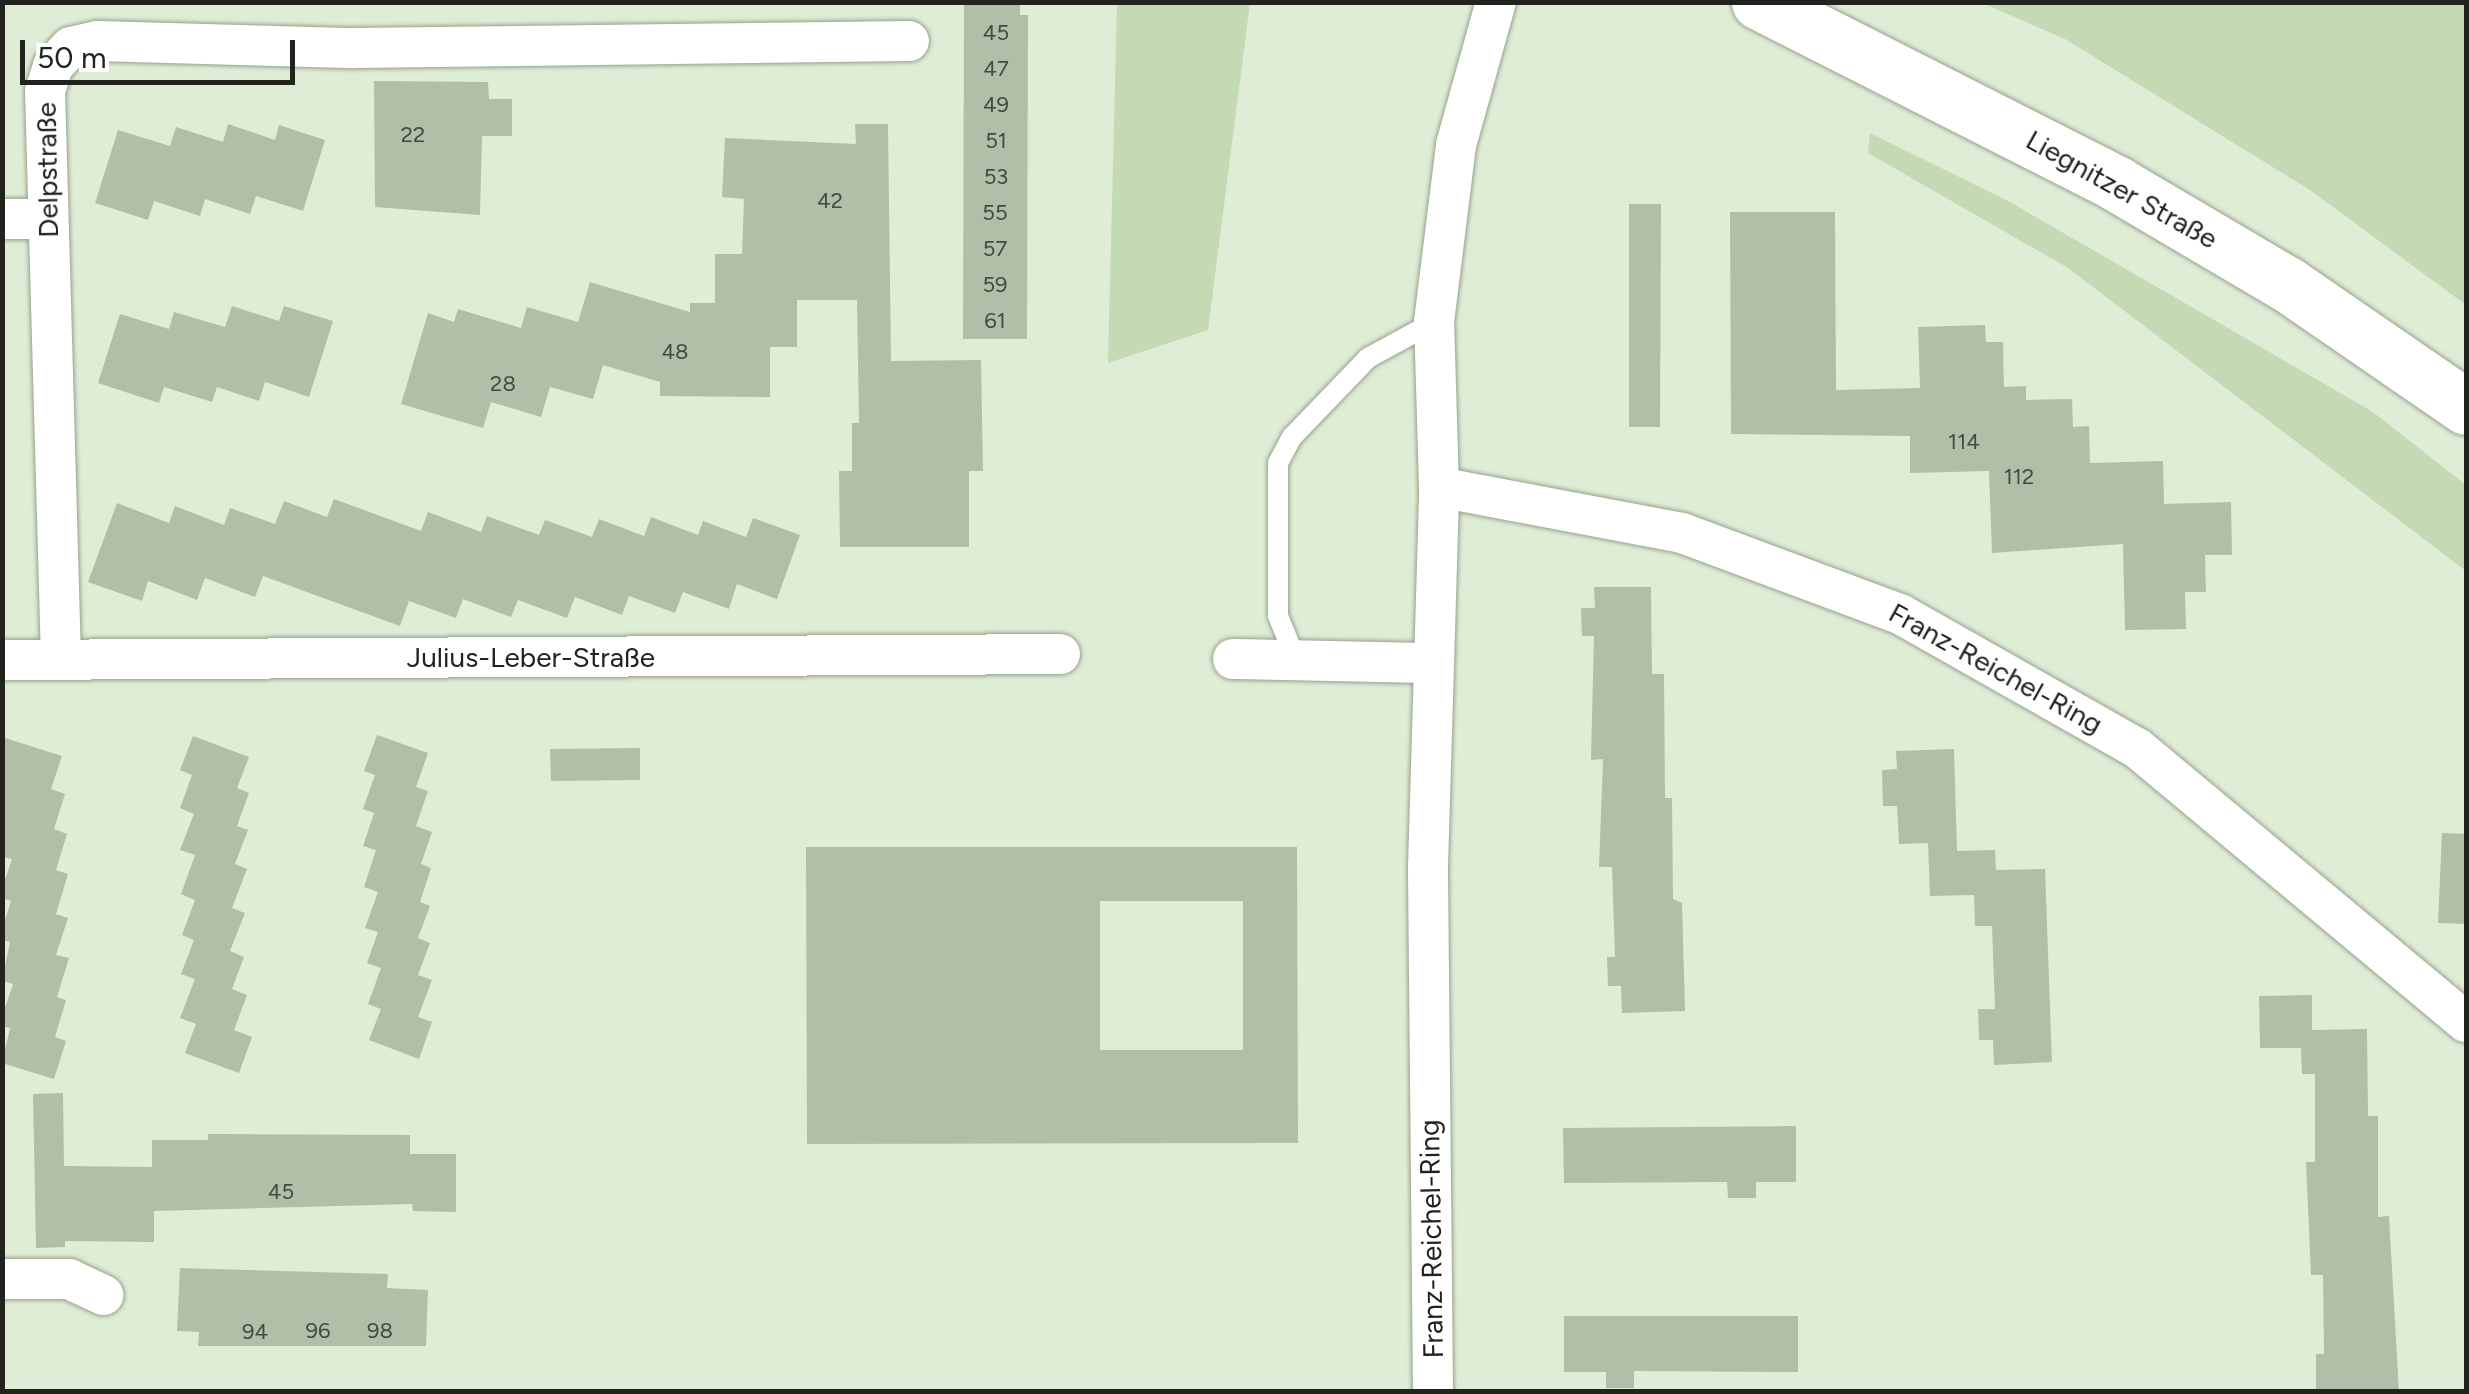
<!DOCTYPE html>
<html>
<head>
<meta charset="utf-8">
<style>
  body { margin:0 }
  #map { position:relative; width:2469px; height:1394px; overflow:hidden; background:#e0edd6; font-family:Figtree,sans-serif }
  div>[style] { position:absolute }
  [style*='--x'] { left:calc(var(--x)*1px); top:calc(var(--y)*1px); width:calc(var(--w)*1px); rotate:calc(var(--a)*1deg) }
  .green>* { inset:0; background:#c4dab4 }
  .building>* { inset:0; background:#b1bea8 }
  .roads { filter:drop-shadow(0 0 2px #96a28d) drop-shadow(0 0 2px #96a28d) }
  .lane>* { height:20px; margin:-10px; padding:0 10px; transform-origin:10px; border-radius:10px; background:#fff }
  .street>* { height:40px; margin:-20px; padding:0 20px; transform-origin:20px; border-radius:20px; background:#fff }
  .secondary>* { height:55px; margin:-27.5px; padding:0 27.5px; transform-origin:27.5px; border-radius:27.5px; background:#fff }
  span { translate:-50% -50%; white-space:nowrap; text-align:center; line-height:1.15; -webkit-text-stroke:10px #fff; paint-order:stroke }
  .number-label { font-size:22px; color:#444a3f }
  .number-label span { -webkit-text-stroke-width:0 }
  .street-label { font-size:28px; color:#20241c }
  .frame { position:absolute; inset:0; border:5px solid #20241c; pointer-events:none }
  .scale { position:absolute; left:20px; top:40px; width:275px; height:45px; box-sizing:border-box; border:5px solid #20241c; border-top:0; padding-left:12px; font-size:30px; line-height:35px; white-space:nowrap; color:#20241c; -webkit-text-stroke:8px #fff; paint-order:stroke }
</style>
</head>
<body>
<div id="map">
  <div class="green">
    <div style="clip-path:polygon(1117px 3px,1250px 3px,1208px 330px,1108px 363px)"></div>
    <div style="clip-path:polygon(1982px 3px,2466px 3px,2466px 305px,2310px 190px,2065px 39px)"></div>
    <div style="clip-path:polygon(1870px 133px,2010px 202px,2373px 412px,2466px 485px,2466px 571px,2068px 268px,1868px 153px)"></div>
  </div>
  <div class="building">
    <div style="clip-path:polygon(964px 2px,1020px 2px,1020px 15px,1028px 15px,1027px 339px,963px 339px)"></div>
    <div style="clip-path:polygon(374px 81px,488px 82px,489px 99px,512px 99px,512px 136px,482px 136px,480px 215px,375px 207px)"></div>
    <div style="clip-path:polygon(228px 124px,275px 140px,279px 125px,325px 140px,303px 211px,256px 196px,250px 214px,205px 199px,200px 216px,154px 201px,148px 220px,95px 203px,118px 130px,170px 146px,176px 127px,223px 142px)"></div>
    <div style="clip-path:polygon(855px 124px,888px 124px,891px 361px,981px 360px,983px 471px,969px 471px,969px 547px,840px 547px,839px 471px,852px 471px,852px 423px,859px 423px,857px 300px,797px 300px,797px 347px,770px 347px,770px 397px,660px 396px,660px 382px,603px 365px,593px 399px,550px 387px,541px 417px,491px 402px,483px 428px,401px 404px,428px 313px,454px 322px,458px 309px,521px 328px,527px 307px,578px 322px,590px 282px,690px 312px,690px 303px,715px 303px,715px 254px,742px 254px,744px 199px,722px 197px,725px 138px,856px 144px)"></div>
    <div style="clip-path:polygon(1629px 204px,1661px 204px,1660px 427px,1629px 427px)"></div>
    <div style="clip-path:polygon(1730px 212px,1835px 212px,1836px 390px,1920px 388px,1918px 327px,1985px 325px,1986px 342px,2003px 342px,2004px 387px,2026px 386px,2026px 400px,2072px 399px,2073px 427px,2089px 426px,2090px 463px,2163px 461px,2164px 504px,2231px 502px,2232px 555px,2205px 555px,2206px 592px,2185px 592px,2186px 629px,2125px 630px,2123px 544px,1992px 553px,1989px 471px,1910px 473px,1910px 436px,1731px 434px)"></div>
    <div style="clip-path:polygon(232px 306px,279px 321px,284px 306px,333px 321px,309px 397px,265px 382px,259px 401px,217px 387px,212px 402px,164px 387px,159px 403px,98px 383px,120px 314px,169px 329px,174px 312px,225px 327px)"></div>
    <div style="clip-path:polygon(334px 499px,421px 531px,428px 512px,481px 532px,487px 516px,539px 535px,545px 520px,592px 537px,599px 519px,644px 536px,651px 517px,698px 535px,703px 521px,746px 537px,753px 518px,800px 535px,777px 599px,737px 584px,729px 609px,683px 592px,675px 613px,629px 596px,622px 615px,575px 597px,567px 618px,518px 600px,511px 617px,463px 599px,456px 618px,409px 601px,400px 626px,263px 576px,255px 597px,205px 578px,197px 600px,148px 581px,142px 601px,88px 582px,117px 503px,169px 523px,175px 506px,224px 525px,230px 508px,275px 524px,284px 501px,327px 517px)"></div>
    <div style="clip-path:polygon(1594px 587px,1651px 587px,1652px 674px,1664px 674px,1665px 798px,1672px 798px,1673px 899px,1682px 903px,1685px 1011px,1622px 1013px,1621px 986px,1608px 986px,1607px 957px,1615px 957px,1612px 867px,1599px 867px,1603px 759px,1591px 760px,1594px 636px,1582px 636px,1581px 608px,1595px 608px)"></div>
    <div style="clip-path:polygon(377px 735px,428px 753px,416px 787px,428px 791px,416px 826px,432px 832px,421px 864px,431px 868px,420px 902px,430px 906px,418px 938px,430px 943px,418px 975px,432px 980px,418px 1017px,432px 1022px,419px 1059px,369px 1040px,381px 1009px,368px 1004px,381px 968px,367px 963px,378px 932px,365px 928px,378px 892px,364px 887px,376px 850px,363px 846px,374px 813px,363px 809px,375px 775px,364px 771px)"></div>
    <div style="clip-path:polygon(193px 736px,249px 757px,237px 788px,249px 793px,237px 826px,248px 830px,235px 864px,247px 869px,232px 908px,245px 913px,230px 951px,244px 957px,232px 989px,247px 995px,234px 1030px,252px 1037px,239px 1073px,185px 1053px,196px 1024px,180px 1018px,195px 979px,181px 974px,194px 940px,182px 935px,195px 900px,181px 894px,195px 855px,180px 850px,194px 814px,180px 808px,192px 775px,180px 770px)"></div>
    <div style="clip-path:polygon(2px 737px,62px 756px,51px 789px,65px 794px,54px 829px,67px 834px,56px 870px,68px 874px,56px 914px,68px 918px,56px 955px,69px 958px,57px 997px,66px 1000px,55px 1037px,66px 1041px,54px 1079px,2px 1063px,10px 1028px,2px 1026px,2px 1017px,13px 984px,2px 981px,10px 942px,2px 940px,2px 930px,11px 901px,2px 898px,2px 889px,12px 859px,2px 857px)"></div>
    <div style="clip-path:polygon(640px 748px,640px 780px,551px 781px,550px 749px)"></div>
    <div style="clip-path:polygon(1954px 749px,1957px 851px,1995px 850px,1996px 870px,2045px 869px,2052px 1062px,1994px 1065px,1993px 1040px,1979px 1040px,1978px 1009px,1995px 1009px,1992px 926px,1975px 926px,1974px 895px,1930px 896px,1928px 843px,1899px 844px,1897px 806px,1883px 806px,1882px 770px,1897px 769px,1896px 751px)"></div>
    <div style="clip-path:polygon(2442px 833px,2466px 834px,2466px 924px,2438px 923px)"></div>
    <div style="clip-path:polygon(evenodd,806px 847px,1297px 847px,1298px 1143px,807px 1144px,806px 847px,1100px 901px,1243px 901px,1243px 1050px,1100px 1050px,1100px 901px)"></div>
    <div style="clip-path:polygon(2312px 995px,2312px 1030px,2367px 1029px,2368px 1116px,2378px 1116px,2378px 1217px,2389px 1216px,2399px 1392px,2316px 1392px,2316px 1354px,2324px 1354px,2323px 1275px,2311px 1275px,2306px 1162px,2315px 1162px,2315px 1074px,2302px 1074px,2301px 1048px,2260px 1048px,2259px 996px)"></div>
    <div style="clip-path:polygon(63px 1093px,64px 1166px,152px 1167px,152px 1140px,208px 1140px,208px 1134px,410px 1135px,410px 1154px,456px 1154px,456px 1212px,413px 1211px,412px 1204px,154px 1211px,154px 1242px,65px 1241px,65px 1247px,36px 1248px,33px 1094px)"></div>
    <div style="clip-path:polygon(1796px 1126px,1796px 1182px,1756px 1182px,1756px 1198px,1728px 1198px,1727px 1182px,1564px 1183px,1563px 1128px)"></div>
    <div style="clip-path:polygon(180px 1268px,388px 1274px,387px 1288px,428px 1290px,426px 1346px,198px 1346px,199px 1332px,177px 1331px)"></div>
    <div style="clip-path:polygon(1564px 1316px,1798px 1316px,1798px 1372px,1634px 1371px,1634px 1388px,1606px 1388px,1606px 1372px,1564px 1372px)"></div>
  </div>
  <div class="roads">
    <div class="lane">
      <div style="--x:1296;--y:660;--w:48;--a:-112.2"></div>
      <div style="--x:1278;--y:616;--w:153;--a:-90"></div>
      <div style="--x:1278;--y:463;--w:30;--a:-62"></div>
      <div style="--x:1292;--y:437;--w:110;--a:-46.1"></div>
      <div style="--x:1368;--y:358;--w:75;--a:-28.6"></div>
    </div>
    <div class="street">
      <div style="--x:2;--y:219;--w:46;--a:0"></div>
      <div style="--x:1439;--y:487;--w:247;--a:10.7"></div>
      <div style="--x:1682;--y:533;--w:233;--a:20.4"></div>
      <div style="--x:1900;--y:614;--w:272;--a:29.5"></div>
      <div style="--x:2137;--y:748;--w:428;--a:39.8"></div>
      <div style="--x:61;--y:659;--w:568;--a:-91.61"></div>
      <div style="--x:45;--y:91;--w:26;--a:-72"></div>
      <div style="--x:53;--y:66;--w:26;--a:-47"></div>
      <div style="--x:71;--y:47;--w:28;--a:-13"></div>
      <div style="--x:98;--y:41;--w:257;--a:1.6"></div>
      <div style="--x:355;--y:48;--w:554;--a:-0.72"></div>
      <div style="--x:1233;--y:659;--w:197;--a:1.2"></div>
      <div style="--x:2;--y:660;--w:1058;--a:-0.32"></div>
      <div style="--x:2;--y:1279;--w:67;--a:0"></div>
      <div style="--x:69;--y:1279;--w:38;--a:25"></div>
      <div style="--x:1433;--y:1392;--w:525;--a:-90.55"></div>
      <div style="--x:1428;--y:867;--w:380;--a:-88.3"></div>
      <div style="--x:1439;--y:487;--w:165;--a:-91.7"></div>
      <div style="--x:1434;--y:322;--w:178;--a:-82.9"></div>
      <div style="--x:1456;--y:145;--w:148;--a:-74.4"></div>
    </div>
    <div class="secondary">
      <div style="--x:1759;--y:2;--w:402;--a:26.9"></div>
      <div style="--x:2117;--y:184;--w:197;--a:30.5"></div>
      <div style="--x:2287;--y:284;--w:217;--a:34.5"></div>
    </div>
  </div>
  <div class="number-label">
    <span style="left:996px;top:33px">45</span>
    <span style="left:996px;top:69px">47</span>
    <span style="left:996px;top:105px">49</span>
    <span style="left:413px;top:135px">22</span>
    <span style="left:996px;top:141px">51</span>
    <span style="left:996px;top:177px">53</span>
    <span style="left:830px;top:201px">42</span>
    <span style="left:995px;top:213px">55</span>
    <span style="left:995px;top:249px">57</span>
    <span style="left:995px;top:285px">59</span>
    <span style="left:995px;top:321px">61</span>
    <span style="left:675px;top:352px">48</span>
    <span style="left:503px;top:384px">28</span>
    <span style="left:1964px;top:442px">114</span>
    <span style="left:2019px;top:477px">112</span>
    <span style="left:281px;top:1192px">45</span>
    <span style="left:318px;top:1331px">96</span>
    <span style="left:380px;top:1331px">98</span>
    <span style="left:255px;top:1332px">94</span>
  </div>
  <div class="street-label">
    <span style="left:47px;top:170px;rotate:-91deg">Delpstraße</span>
    <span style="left:2122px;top:189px;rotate:29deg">Liegnitzer Straße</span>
    <span style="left:531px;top:657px">Julius-Leber-Straße</span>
    <span style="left:1996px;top:668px;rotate:29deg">Franz-Reichel-Ring</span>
    <span style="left:1431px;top:1239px;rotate:-91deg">Franz-Reichel-Ring</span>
  </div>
  <div class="frame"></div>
  <div class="scale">50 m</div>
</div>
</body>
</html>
